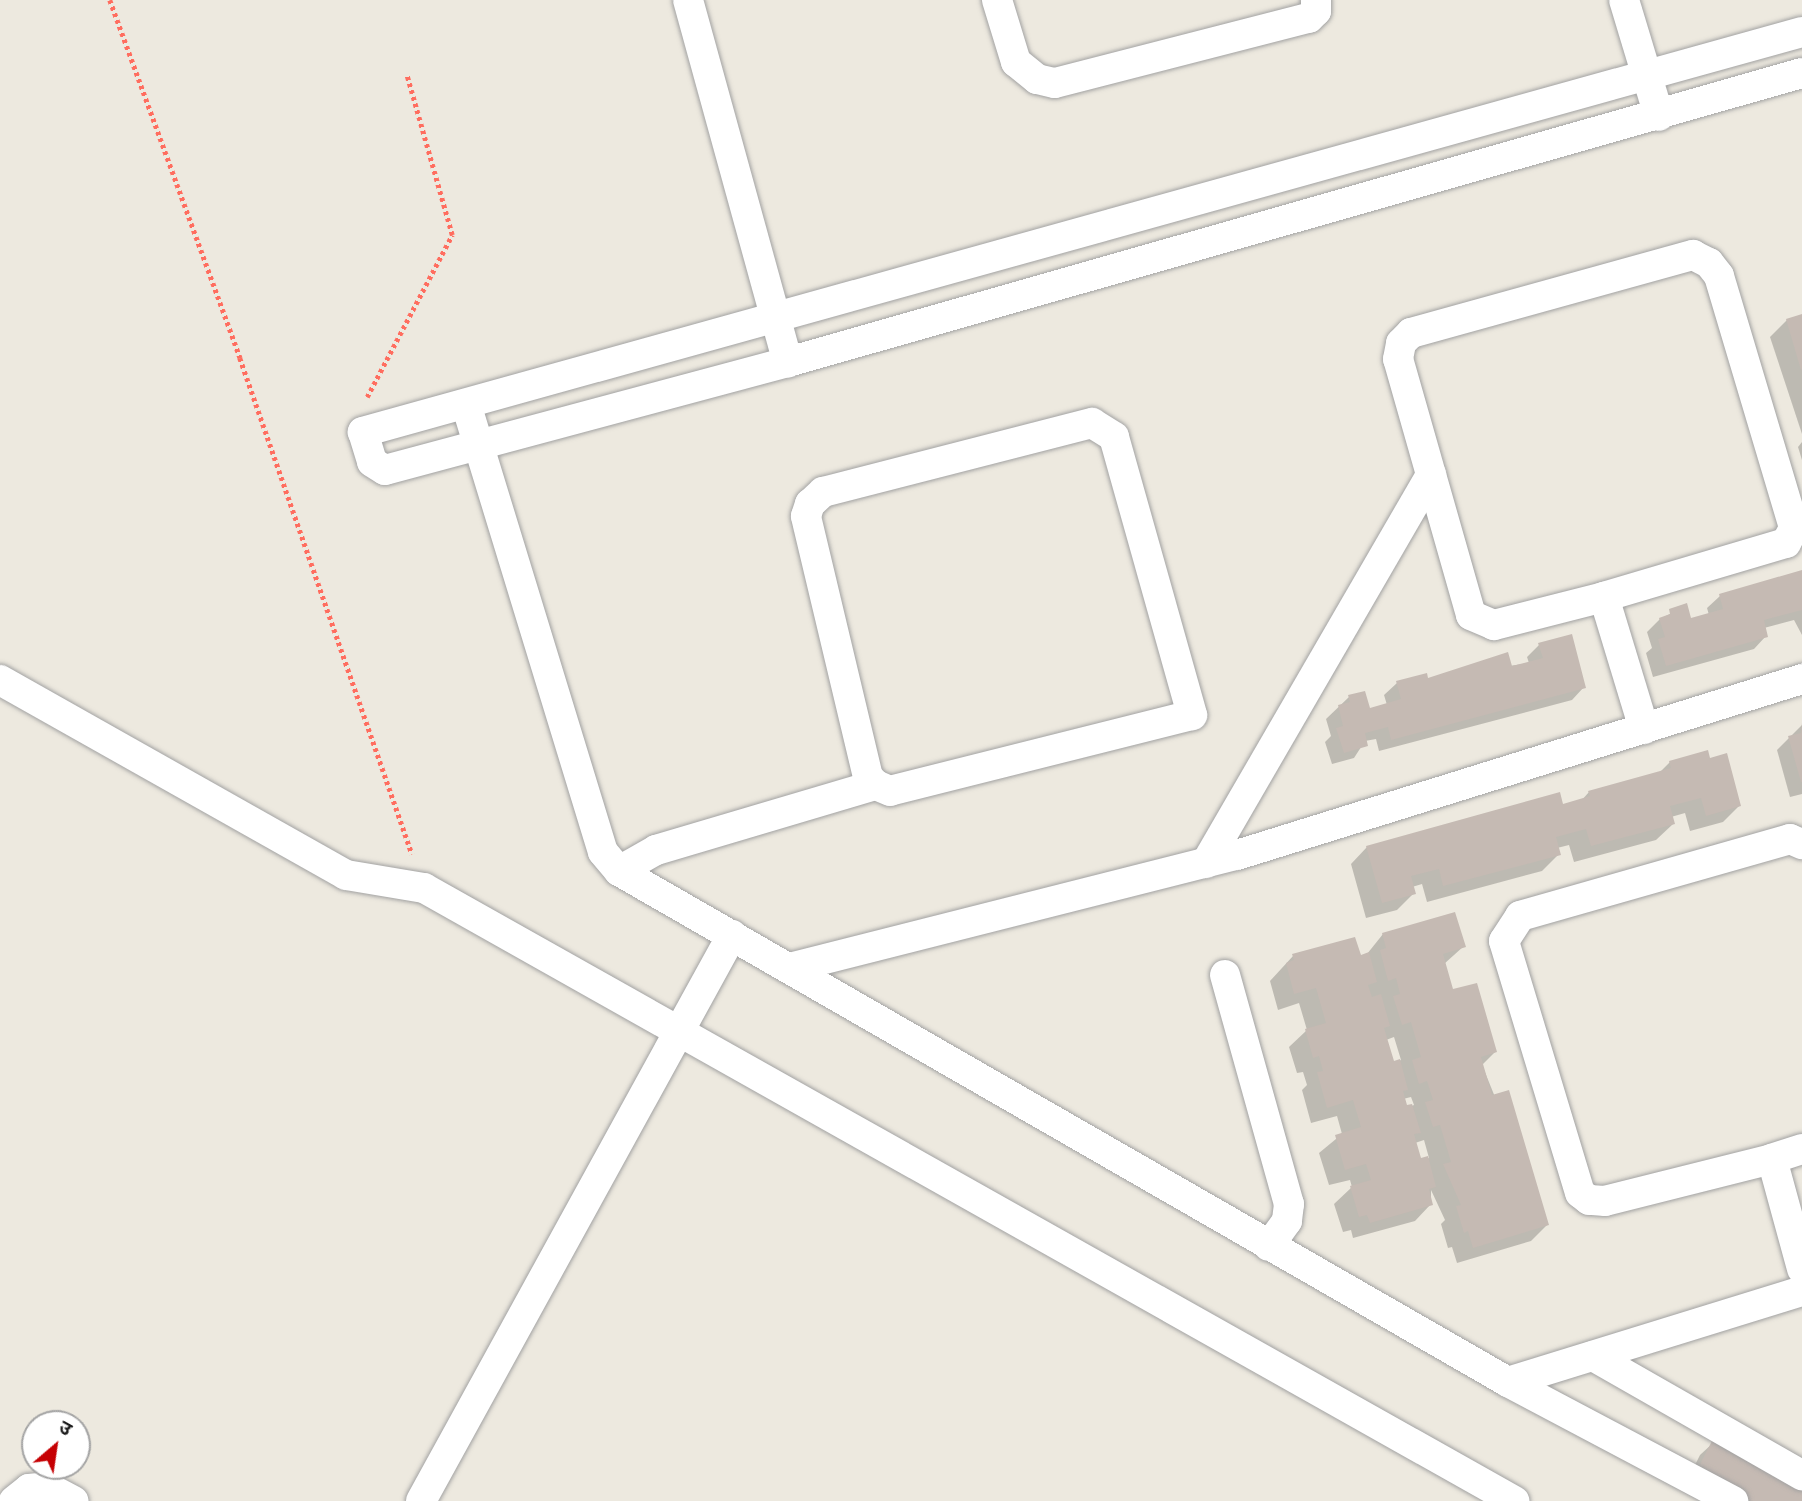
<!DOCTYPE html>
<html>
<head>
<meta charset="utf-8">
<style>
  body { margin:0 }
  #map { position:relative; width:1802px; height:1501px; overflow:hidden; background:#ede9df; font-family:Cabin,"Noto Sans Devanagari",sans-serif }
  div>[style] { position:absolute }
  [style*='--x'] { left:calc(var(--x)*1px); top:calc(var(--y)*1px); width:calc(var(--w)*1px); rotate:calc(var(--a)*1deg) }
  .shadow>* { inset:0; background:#0003 }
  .building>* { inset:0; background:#c5bab3 }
  .path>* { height:4.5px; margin-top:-2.25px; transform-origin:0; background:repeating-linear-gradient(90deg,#ff6d5f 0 3.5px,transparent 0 7px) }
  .roads { filter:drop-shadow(0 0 2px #a2a2a2) drop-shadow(0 0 2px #a2a2a2) }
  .minor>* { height:30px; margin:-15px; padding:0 15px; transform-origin:15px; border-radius:15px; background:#fff }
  span { translate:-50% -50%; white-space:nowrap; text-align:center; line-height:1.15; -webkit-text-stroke:7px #fff; paint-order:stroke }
  .north { position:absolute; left:21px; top:1410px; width:70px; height:70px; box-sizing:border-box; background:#fff; border:2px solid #a4a4a4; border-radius:50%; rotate:29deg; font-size:19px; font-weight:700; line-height:28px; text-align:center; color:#1b1b1b }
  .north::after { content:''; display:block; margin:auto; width:24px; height:32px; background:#c60003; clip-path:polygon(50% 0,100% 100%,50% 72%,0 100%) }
</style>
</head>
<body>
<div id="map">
  <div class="shadow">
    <div style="clip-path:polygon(1802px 316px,1802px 434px,1770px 337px,1787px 320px)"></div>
    <div style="clip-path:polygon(1802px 442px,1802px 460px,1798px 447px)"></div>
    <div style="clip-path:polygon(1802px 572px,1802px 635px,1794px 620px,1764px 628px,1766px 636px,1754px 649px,1653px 677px,1646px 653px,1652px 648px,1647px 632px,1660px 619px,1686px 606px,1690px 620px,1709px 615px,1707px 608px,1720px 596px)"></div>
    <div style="clip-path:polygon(1539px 645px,1584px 687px,1572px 700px,1379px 751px,1376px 739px,1365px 741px,1354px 758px,1332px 764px,1325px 742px,1331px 736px,1326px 719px,1349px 697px,1369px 710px,1387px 705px,1384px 695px,1397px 683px,1529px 663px,1527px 657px)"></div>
    <div style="clip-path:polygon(1802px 725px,1802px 794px,1790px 797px,1777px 750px)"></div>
    <div style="clip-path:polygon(1670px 762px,1739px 806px,1723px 822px,1690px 831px,1685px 813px,1671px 817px,1673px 824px,1656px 840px,1574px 862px,1569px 845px,1557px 848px,1559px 854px,1542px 871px,1427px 902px,1422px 884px,1412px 887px,1414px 893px,1397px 910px,1366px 918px,1351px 864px,1367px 847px,1562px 806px,1581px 801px,1589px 792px,1659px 773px)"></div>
    <div style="clip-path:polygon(evenodd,1383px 934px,1464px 946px,1444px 964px,1452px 992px,1495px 1052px,1482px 1065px,1547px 1225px,1531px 1241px,1457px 1263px,1452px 1247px,1448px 1248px,1441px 1224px,1445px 1220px,1431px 1190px,1431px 1204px,1415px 1221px,1353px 1238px,1351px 1230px,1343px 1232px,1334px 1204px,1352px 1187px,1350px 1180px,1329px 1185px,1319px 1153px,1342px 1134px,1337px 1116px,1311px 1123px,1302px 1090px,1307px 1085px,1303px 1072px,1297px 1073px,1289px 1047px,1307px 1030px,1299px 1003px,1278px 1010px,1270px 981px,1293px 956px,1360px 957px,1367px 954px,1383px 934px,1394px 1037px,1401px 1060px,1393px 1063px,1386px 1040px,1394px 1037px,1383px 934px,1411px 1097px,1414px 1105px,1406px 1108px,1403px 1099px,1411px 1097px,1383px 934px,1424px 1140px,1429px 1158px,1420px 1161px,1415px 1143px,1424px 1140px)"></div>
    <div style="clip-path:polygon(1713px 1443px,1802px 1501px,1716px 1501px,1685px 1485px,1700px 1455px)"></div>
  </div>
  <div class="building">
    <div style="clip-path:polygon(1802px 314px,1802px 369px,1801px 370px,1786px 319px)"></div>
    <div style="clip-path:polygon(1802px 570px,1802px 610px,1764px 620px,1768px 637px,1666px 666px,1658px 639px,1665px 637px,1659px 618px,1670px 614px,1669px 609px,1687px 603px,1691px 618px,1723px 609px,1719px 594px)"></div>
    <div style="clip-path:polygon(1572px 634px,1586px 688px,1391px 740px,1388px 727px,1365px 733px,1368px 746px,1344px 753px,1336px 728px,1343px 726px,1338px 705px,1350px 702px,1348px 695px,1365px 691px,1370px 708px,1401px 699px,1396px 681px,1427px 673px,1428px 678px,1508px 652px,1512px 666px,1543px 658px,1538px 643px)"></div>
    <div style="clip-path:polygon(1802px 723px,1802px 782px,1801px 782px,1788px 736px,1801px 733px)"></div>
    <div style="clip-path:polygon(1708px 750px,1710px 758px,1727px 753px,1741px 806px,1706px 816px,1701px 798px,1670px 806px,1675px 824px,1591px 846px,1586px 829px,1556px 837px,1561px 855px,1443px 886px,1439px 869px,1411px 876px,1416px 894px,1382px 903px,1366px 846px,1560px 792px,1563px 804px,1590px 796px,1588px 791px,1671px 768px,1669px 761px)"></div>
    <div style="clip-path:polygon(1455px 912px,1466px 947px,1443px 954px,1453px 989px,1477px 983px,1497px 1052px,1481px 1057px,1492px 1095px,1509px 1090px,1549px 1225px,1473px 1248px,1468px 1231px,1464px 1233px,1456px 1206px,1461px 1205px,1443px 1164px,1451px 1162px,1440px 1125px,1433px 1127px,1425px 1102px,1433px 1100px,1427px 1081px,1419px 1084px,1412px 1060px,1421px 1057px,1411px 1022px,1402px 1025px,1393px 996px,1400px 994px,1396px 978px,1388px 981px,1380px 950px,1386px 948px,1382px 933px)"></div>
    <div style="clip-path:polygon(1355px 937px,1361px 955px,1369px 952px,1377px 982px,1368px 985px,1372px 997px,1381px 994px,1390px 1026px,1384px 1028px,1394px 1061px,1400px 1059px,1408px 1090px,1403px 1091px,1407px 1105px,1412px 1104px,1421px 1133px,1414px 1134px,1421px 1158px,1428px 1156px,1436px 1187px,1429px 1189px,1433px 1205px,1370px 1223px,1367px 1215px,1359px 1217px,1350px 1186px,1371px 1180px,1366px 1164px,1345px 1170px,1335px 1135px,1361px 1127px,1353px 1100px,1327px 1108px,1317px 1072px,1323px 1071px,1319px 1056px,1313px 1058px,1305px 1029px,1326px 1023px,1316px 988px,1294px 994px,1286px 963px,1294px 960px,1292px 954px)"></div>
    <div style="clip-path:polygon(1712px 1441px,1802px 1487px,1802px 1501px,1751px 1501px,1696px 1472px)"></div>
  </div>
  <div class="path">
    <div style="--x:110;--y:0;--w:381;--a:70"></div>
    <div style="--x:240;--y:358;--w:525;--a:70.87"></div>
    <div style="--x:367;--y:397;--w:183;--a:-62.3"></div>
    <div style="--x:452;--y:235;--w:165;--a:-105.8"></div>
  </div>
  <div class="roads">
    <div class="minor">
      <div style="--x:688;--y:0;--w:376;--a:74.6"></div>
      <div style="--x:997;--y:0;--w:65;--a:73"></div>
      <div style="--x:1016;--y:62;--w:27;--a:39"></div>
      <div style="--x:1037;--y:79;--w:18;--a:13"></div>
      <div style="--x:1055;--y:83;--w:262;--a:-14.4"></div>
      <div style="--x:1309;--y:18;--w:10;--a:-45"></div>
      <div style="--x:1316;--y:11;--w:11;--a:-90"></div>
      <div style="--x:1624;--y:0;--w:121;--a:73.2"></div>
      <div style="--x:1802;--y:32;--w:1494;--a:164.47"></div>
      <div style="--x:363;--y:432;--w:31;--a:73"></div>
      <div style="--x:372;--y:462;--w:15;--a:32"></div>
      <div style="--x:385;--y:470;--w:417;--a:-15"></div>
      <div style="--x:788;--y:362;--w:1054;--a:-15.91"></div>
      <div style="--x:466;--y:404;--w:468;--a:73"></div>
      <div style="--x:603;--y:852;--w:25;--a:50"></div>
      <div style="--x:619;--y:871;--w:1025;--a:29.89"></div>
      <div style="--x:1508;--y:1382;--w:255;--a:27.9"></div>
      <div style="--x:1092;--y:423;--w:26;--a:32"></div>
      <div style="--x:1114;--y:437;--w:289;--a:74.3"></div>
      <div style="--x:1192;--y:715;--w:311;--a:165.9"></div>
      <div style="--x:890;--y:791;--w:15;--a:-157"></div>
      <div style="--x:876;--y:785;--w:11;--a:-135"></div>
      <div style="--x:868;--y:777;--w:268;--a:-103.4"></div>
      <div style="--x:806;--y:516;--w:13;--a:-72"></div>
      <div style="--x:810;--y:504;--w:18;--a:-43"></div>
      <div style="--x:823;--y:492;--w:278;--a:-14.4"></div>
      <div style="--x:1604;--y:597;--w:114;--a:165.7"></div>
      <div style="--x:1494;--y:625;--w:25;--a:-157"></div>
      <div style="--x:1471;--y:615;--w:266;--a:-105.9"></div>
      <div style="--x:1398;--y:359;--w:16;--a:-79"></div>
      <div style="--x:1401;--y:343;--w:14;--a:-45"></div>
      <div style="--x:1411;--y:333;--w:293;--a:-15.5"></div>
      <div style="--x:1693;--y:255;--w:18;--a:27"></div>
      <div style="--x:1709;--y:263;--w:16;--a:52"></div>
      <div style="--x:1719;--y:276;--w:263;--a:73.4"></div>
      <div style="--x:1794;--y:528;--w:17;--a:118"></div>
      <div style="--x:1786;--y:543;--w:190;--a:163.5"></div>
      <div style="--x:1604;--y:597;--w:138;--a:73.1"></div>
      <div style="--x:0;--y:680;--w:397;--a:29.4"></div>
      <div style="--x:346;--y:875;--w:79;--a:9.5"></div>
      <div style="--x:424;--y:888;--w:1251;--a:29.35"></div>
      <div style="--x:1206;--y:863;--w:449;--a:-59.9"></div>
      <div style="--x:619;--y:871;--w:43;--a:-29.6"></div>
      <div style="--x:656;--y:850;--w:229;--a:-16.5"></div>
      <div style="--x:789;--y:968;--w:462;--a:-14.2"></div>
      <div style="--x:1237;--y:855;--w:592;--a:-17.3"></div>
      <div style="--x:1225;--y:975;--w:238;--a:74.4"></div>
      <div style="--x:1289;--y:1204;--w:17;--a:97"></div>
      <div style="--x:1287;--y:1221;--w:31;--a:126"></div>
      <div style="--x:1802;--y:1149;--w:32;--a:162"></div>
      <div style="--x:1772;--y:1159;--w:114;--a:74.7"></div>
      <div style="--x:1772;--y:1159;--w:172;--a:165.9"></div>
      <div style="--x:1605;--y:1201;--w:16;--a:-176"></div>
      <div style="--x:1589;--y:1200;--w:11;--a:-142"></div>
      <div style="--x:1580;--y:1193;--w:263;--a:-106.8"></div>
      <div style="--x:1504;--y:941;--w:30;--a:-57"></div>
      <div style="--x:1520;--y:916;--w:281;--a:-15.9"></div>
      <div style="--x:1790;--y:839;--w:13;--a:23"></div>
      <div style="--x:1593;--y:1356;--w:241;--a:29.7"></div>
      <div style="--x:1508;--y:1382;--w:308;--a:-17.2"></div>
      <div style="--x:14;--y:1501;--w:19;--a:-39"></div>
      <div style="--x:29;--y:1489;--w:18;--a:-6"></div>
      <div style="--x:47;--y:1487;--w:30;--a:28"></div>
      <div style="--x:421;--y:1501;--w:646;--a:-61.21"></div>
    </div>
  </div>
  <div class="north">उ</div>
</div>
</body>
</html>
